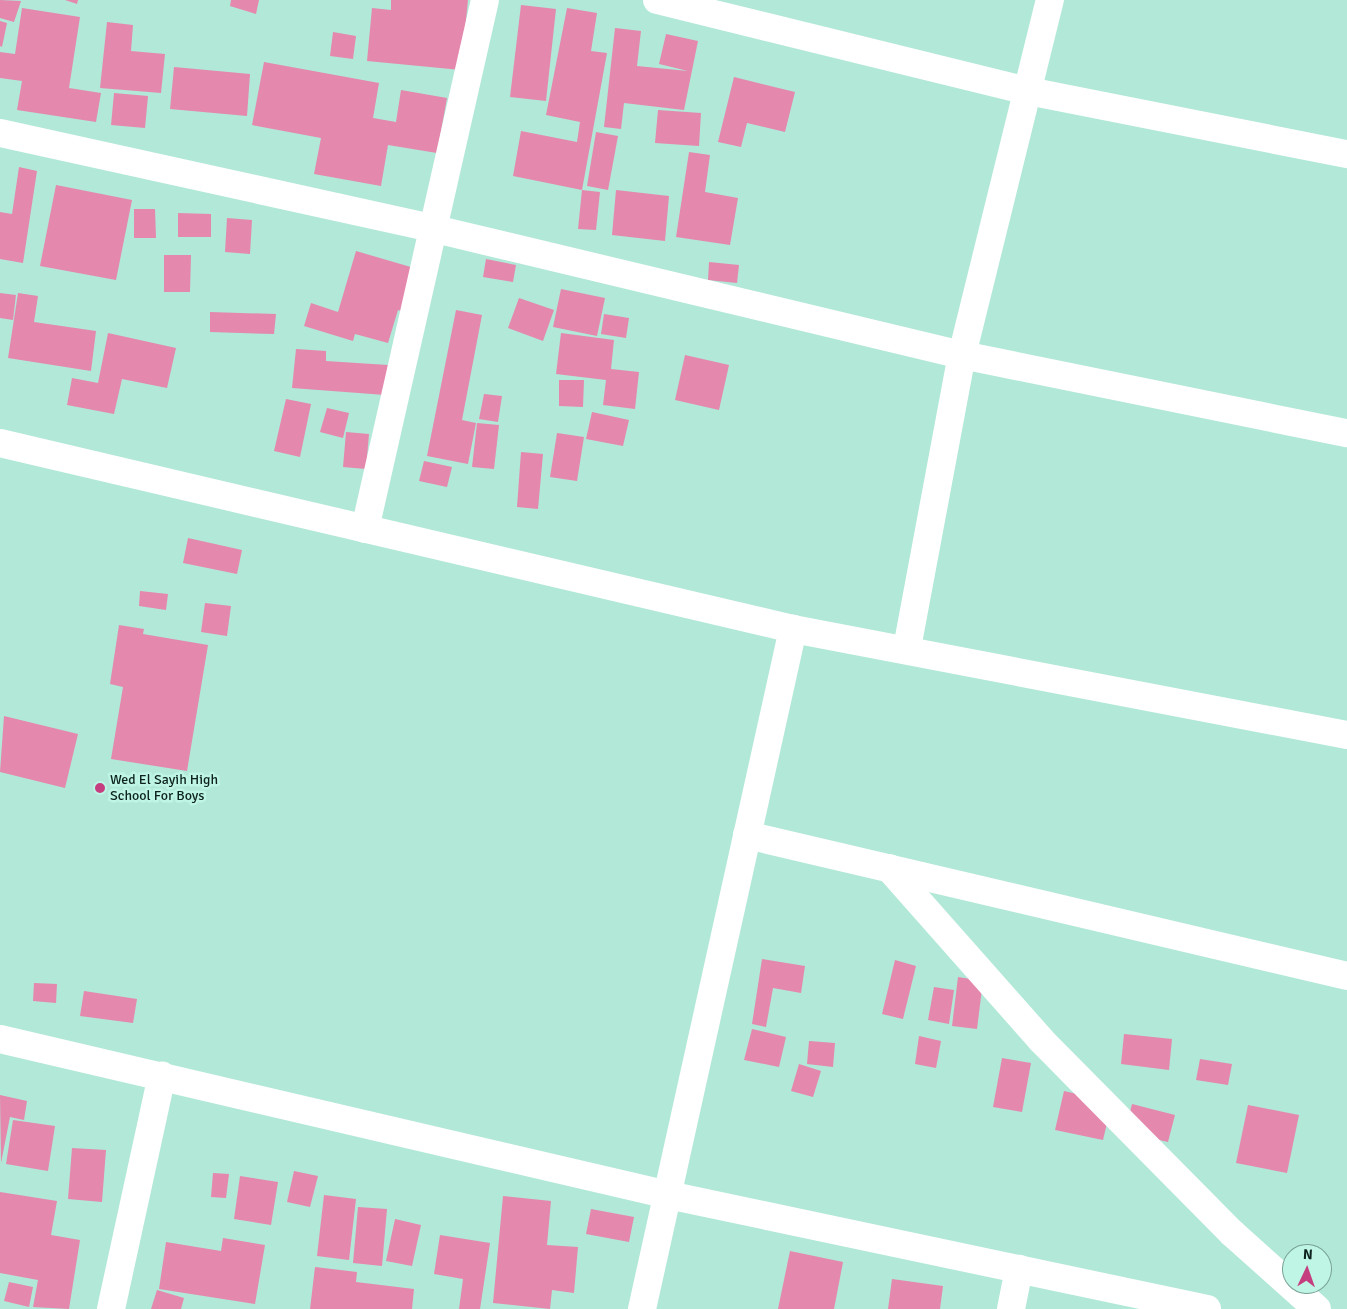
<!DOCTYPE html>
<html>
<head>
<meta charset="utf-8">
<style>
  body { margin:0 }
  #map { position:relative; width:1347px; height:1309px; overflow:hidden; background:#b2e8d7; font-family:Signika,sans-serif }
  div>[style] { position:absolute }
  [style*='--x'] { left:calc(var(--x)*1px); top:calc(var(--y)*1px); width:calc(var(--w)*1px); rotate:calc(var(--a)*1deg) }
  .building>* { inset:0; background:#e488ae }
  .minor>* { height:28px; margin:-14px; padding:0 14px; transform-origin:14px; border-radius:14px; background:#fff }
  .dots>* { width:14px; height:14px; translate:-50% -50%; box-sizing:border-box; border:2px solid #bff5e5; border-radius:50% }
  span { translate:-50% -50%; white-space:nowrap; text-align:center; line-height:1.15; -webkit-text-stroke:5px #bff5e5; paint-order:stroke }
  .poi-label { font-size:14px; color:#0d221c }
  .left { translate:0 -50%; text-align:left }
  .north { position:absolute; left:1282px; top:1244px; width:50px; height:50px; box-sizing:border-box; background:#bff5e5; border:1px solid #78a195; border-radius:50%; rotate:3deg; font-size:14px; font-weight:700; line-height:20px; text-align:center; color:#0d221c }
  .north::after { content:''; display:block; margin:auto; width:18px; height:22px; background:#c53f80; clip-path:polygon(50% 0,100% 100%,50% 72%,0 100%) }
</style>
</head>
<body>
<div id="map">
  <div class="building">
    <div style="clip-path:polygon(0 0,21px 1px,14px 22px,0 18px)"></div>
    <div style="clip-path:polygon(65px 0,78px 0,77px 4px)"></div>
    <div style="clip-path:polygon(231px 0,259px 0,256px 14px,230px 6px)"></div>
    <div style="clip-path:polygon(391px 0,468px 0,461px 70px,367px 61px,372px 8px,391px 10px)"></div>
    <div style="clip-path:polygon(521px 5px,556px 9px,546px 101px,510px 97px)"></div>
    <div style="clip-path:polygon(22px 8px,80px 17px,69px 88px,101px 93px,96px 122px,17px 110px,22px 81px,0 78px,0 52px,15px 54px)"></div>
    <div style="clip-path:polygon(567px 8px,597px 13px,591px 51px,607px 53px,582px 190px,513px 176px,521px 131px,577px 142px,580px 122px,546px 115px)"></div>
    <div style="clip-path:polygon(0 21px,7px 23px,2px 47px,0 46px)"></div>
    <div style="clip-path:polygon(107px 22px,133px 25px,131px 51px,165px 54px,161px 93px,100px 88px)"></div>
    <div style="clip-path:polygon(615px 28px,641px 31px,637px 66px,688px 71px,659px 64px,666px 34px,698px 41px,684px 110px,624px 103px,621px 129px,604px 127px)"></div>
    <div style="clip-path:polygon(333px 32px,356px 36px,353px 59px,330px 56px)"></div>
    <div style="clip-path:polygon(264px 62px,379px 83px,373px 118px,396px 122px,401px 90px,447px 98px,437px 153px,388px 145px,381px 186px,314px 174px,321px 138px,252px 125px)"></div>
    <div style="clip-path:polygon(174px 67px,250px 74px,247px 116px,170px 109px)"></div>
    <div style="clip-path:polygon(734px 77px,795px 92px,785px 132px,747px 123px,741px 147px,718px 142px)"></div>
    <div style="clip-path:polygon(114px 93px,148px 96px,145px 128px,111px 125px)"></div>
    <div style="clip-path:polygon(658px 110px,701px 113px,699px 146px,655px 143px)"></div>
    <div style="clip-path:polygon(596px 132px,618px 136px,608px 190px,587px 186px)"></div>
    <div style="clip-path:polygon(689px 152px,710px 155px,705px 192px,738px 198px,730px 245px,676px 237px)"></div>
    <div style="clip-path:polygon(19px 167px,37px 171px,23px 263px,0 259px,0 212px,12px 214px)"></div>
    <div style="clip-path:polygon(56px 185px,132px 200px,116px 280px,40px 266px)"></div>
    <div style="clip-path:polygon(582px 190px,600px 192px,596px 230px,578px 229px)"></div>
    <div style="clip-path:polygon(616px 190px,669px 196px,665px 241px,612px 235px)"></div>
    <div style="clip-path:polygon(134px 209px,155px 209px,156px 238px,134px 238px)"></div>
    <div style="clip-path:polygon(178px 213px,211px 214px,211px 237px,178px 237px)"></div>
    <div style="clip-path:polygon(227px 218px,252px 220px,250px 254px,225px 252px)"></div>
    <div style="clip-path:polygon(356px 251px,421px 270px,408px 313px,398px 310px,388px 343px,355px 334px,353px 341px,304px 326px,311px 303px,338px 312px)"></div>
    <div style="clip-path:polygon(164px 255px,191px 255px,190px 292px,164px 292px)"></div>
    <div style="clip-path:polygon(486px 259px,516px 265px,513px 282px,483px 277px)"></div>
    <div style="clip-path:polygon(709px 262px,739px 265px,737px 283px,708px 280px)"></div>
    <div style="clip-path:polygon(561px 289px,605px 298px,597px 336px,553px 327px)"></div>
    <div style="clip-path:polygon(0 293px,16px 295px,13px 320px,0 318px)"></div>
    <div style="clip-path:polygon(18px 293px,38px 296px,34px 322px,96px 331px,91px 371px,8px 358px)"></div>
    <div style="clip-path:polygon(519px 298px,554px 310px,543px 341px,508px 328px)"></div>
    <div style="clip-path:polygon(456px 310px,482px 315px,462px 420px,476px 423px,468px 464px,427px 456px)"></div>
    <div style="clip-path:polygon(210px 312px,276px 314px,274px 334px,210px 332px)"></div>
    <div style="clip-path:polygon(604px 314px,629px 318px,626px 338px,601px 334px)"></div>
    <div style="clip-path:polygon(108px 333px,176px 348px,167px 388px,122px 379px,114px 414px,67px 405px,72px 378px,98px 383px)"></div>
    <div style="clip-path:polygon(561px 333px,614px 340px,611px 369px,639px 372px,635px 409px,603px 405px,606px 380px,556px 374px)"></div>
    <div style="clip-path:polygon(296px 349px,326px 351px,326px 361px,388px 365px,385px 395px,292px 388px)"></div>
    <div style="clip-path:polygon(685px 355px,729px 365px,719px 410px,675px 400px)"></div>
    <div style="clip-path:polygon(559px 380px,584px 380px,583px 407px,559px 406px)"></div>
    <div style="clip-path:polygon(484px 394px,502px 396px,498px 422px,479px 419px)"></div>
    <div style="clip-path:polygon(286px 399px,311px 404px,300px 457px,274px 451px)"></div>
    <div style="clip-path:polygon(327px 408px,349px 413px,343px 438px,320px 432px)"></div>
    <div style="clip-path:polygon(592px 412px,629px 420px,623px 446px,586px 439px)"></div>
    <div style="clip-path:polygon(477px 423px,499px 425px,494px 469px,472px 467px)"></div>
    <div style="clip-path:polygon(346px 432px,369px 434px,366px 469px,343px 467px)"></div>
    <div style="clip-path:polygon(557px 433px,584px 437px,577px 481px,550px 477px)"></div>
    <div style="clip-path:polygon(521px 452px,543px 454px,538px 509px,517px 507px)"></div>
    <div style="clip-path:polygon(424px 461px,452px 467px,447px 487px,419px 481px)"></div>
    <div style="clip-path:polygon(188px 538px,242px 550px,237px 574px,183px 563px)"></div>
    <div style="clip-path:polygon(140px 591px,168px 594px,166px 610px,139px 606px)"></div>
    <div style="clip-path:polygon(205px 603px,231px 606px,227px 636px,201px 632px)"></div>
    <div style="clip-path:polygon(119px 625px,144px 629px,143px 634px,208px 645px,187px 771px,111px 759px,123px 687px,110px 684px)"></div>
    <div style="clip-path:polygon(4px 716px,78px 734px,65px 788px,0 772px)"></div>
    <div style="clip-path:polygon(762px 959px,805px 966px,801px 993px,773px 988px,766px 1027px,752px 1024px)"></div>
    <div style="clip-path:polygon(895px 960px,916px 966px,903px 1019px,882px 1014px)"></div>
    <div style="clip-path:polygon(958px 977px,983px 981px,977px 1029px,952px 1026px)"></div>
    <div style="clip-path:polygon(34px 983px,57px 984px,56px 1003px,33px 1001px)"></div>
    <div style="clip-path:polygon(934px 987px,954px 990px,949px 1024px,928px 1020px)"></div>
    <div style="clip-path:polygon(84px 991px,137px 999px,133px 1023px,80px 1016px)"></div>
    <div style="clip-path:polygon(752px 1029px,786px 1037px,779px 1067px,744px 1060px)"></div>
    <div style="clip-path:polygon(1124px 1034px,1172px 1039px,1169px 1070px,1121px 1064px)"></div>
    <div style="clip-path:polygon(919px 1036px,941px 1041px,936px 1068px,915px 1064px)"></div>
    <div style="clip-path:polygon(809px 1041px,835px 1043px,833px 1067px,807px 1064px)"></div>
    <div style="clip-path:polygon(1002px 1058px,1031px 1063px,1022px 1112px,993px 1107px)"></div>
    <div style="clip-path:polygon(1200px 1059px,1232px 1064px,1228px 1085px,1196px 1080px)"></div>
    <div style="clip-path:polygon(799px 1064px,821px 1071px,813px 1097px,791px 1091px)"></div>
    <div style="clip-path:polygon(1064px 1091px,1112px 1102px,1103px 1140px,1055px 1130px)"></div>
    <div style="clip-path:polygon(0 1095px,27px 1101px,24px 1120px,10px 1117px,1px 1163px)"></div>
    <div style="clip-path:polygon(1132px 1104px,1175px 1115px,1168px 1142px,1125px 1132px)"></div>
    <div style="clip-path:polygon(1248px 1105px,1299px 1115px,1287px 1173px,1236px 1163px)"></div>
    <div style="clip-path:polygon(13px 1120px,55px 1126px,48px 1171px,6px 1164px)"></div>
    <div style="clip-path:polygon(72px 1148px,106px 1150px,102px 1202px,68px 1199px)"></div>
    <div style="clip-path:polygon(294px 1171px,318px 1176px,310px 1207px,287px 1202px)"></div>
    <div style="clip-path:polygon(213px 1173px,229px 1174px,226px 1198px,211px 1197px)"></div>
    <div style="clip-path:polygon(240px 1176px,278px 1182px,271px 1225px,234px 1219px)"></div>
    <div style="clip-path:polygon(0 1192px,57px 1201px,51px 1235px,80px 1240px,69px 1309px,33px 1307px,38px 1280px,0 1273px)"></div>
    <div style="clip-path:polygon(324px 1195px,356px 1199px,349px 1260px,317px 1256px)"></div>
    <div style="clip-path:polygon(503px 1196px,551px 1201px,547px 1245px,578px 1247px,574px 1293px,552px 1290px,550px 1309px,493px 1303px)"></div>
    <div style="clip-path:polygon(358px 1207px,387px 1209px,382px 1266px,353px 1263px)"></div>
    <div style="clip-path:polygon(591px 1209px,634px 1217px,629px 1242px,586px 1234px)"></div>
    <div style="clip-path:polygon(395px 1219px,421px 1225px,412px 1266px,386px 1261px)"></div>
    <div style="clip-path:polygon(440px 1235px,490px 1243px,480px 1309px,459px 1309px,463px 1279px,434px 1274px)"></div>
    <div style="clip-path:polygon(223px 1238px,265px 1245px,255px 1304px,159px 1289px,166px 1242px,221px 1251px)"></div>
    <div style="clip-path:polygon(790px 1251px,843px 1262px,834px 1309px,778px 1309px)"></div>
    <div style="clip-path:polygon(315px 1267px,357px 1272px,356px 1282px,414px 1289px,412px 1309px,310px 1309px)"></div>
    <div style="clip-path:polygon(892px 1279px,943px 1286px,940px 1309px,888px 1309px)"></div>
    <div style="clip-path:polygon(9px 1282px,33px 1287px,29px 1307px,4px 1301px)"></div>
    <div style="clip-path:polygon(157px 1290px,184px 1298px,181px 1309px,151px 1309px)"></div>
  </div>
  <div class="minor">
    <div style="--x:657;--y:0;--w:382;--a:13.8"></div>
    <div style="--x:1028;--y:91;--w:325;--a:11.2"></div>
    <div style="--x:0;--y:133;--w:445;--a:12.4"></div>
    <div style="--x:435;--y:229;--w:542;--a:13.45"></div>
    <div style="--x:962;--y:355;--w:393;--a:11.5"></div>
    <div style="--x:0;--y:443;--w:815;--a:13.2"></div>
    <div style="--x:793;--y:629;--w:564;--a:10.83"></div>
    <div style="--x:365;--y:529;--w:542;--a:-77.22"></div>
    <div style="--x:907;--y:648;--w:298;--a:-79.4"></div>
    <div style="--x:962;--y:355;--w:366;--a:-76.1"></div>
    <div style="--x:747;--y:835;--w:616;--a:13.22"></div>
    <div style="--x:889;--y:868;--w:230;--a:48.5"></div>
    <div style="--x:1041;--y:1040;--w:272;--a:45.3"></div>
    <div style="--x:1232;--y:1233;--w:114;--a:41.8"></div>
    <div style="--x:0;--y:1039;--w:686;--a:13.14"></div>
    <div style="--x:668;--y:1195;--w:551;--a:11.94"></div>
    <div style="--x:111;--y:1309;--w:239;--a:-77.7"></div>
    <div style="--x:642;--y:1309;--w:697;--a:-77.48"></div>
    <div style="--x:1011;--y:1309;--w:41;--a:-78.7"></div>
  </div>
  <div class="dots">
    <div style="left:100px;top:788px;background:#c53f80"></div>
  </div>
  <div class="poi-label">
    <span class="left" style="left:110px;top:788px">Wed El Sayih High<br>School For Boys</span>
  </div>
  <div class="north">N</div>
</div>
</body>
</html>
